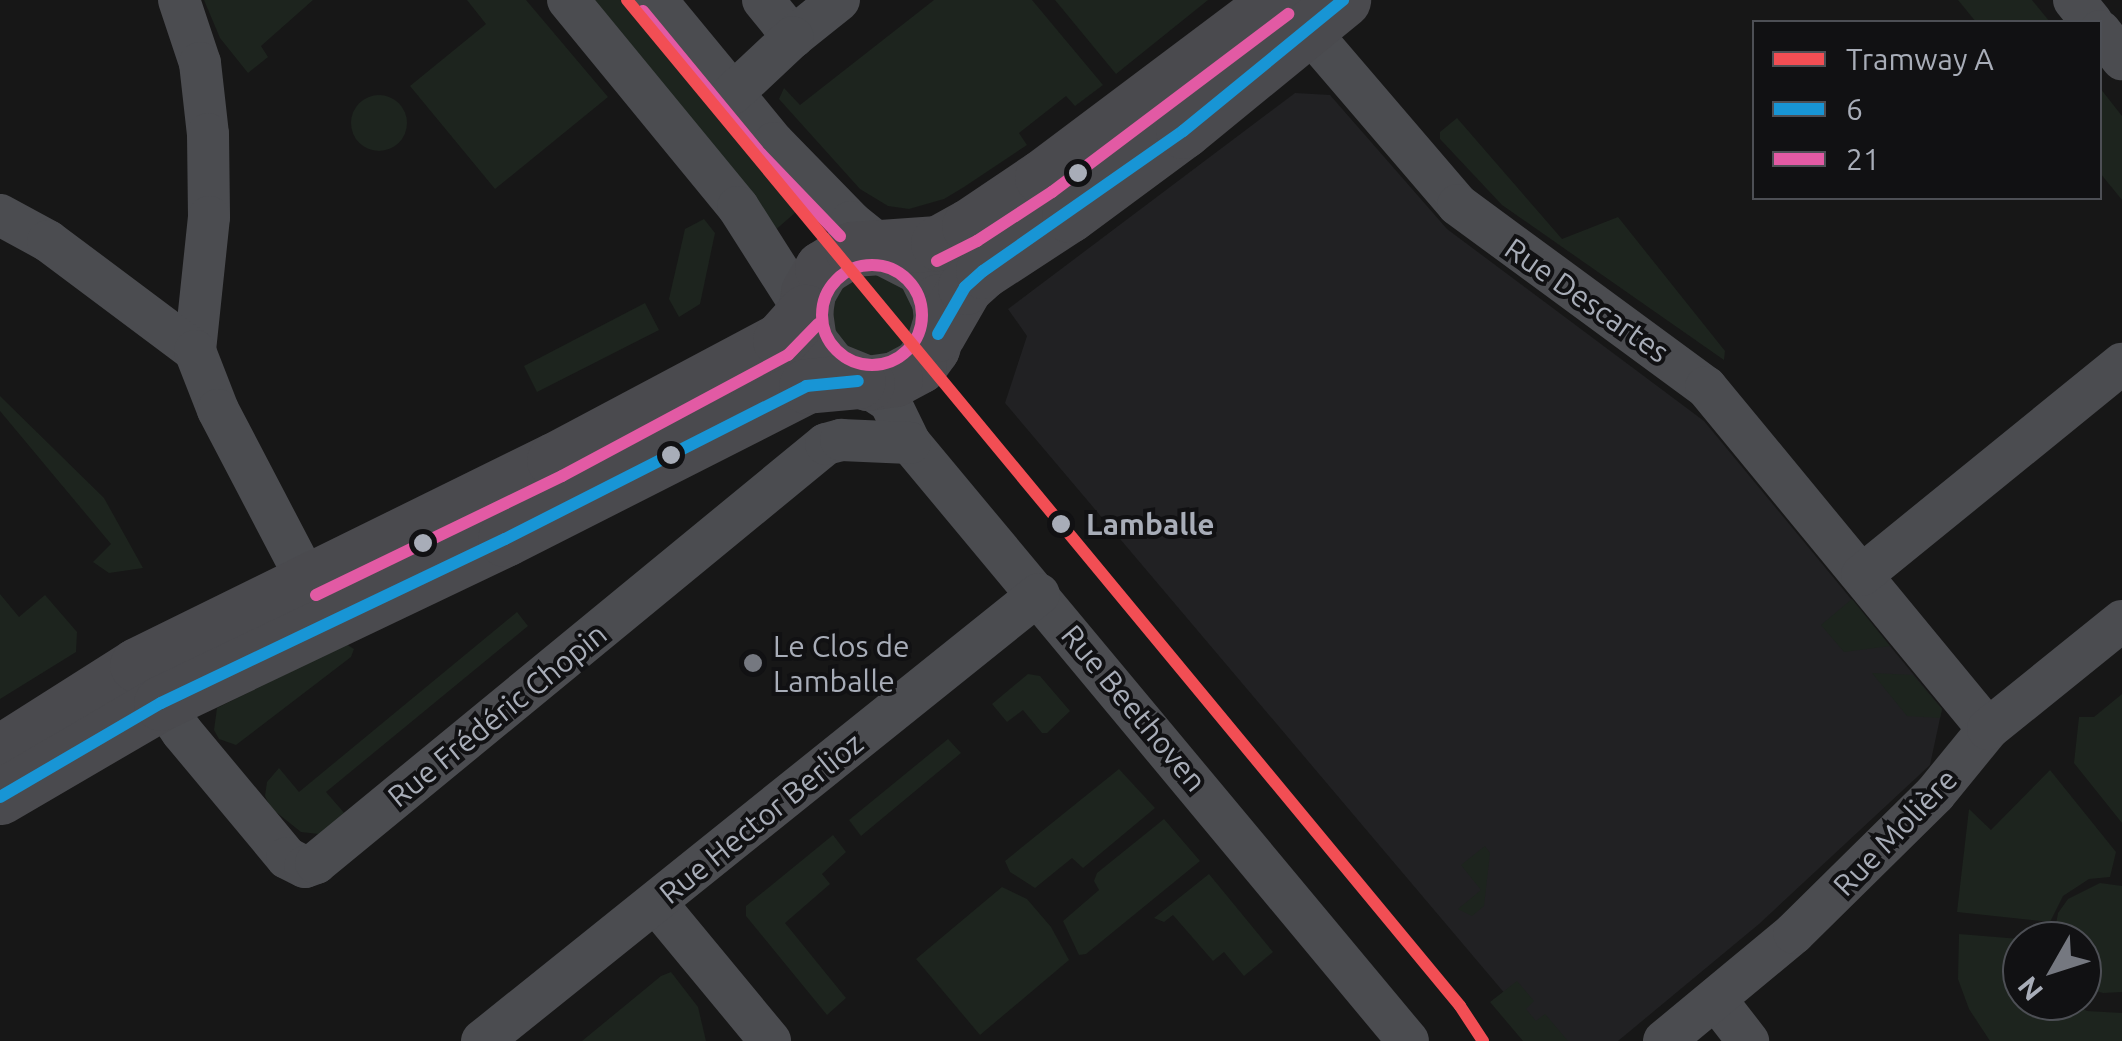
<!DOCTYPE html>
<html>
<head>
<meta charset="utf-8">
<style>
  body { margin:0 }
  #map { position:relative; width:2122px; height:1041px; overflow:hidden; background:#171717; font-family:Ubuntu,sans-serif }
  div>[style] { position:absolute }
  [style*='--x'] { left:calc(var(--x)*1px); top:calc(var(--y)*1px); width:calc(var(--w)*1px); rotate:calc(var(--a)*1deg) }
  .built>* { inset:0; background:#212123 }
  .green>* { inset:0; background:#1d241e }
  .round { border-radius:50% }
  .street>* { height:42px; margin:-21px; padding:0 21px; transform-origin:21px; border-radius:21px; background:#4b4c50 }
  .secondary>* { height:55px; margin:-27.5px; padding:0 27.5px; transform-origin:27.5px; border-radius:27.5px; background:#4a4a4e }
  .bus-1>* { height:12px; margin:-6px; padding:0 6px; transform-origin:6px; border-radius:6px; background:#1895d5 }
  .bus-2>* { height:12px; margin:-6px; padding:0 6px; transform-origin:6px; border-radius:6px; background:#e25aa4 }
  .bus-2>.ring { margin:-6px; padding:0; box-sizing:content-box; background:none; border:12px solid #e25aa4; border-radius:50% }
  .tram-1>* { height:12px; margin:-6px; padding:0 6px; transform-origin:6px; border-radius:6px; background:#f24e54 }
  .dots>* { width:28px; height:28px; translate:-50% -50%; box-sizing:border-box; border:5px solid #111113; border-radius:50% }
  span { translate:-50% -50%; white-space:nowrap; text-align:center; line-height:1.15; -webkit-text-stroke:8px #111113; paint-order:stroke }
  .street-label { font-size:30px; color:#a8adb8 }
  .stop-label { font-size:30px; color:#a8adb8; font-weight:700 }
  .left { translate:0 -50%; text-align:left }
  .poi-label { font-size:30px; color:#a8adb8 }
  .legend { position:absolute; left:1752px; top:20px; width:350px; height:180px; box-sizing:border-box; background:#111113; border:2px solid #4d4f55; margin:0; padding:12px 18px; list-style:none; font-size:30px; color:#a8adb8 }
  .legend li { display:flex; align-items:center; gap:20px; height:50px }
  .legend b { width:50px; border:2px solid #4d4f55 }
  .north { position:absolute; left:2002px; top:921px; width:100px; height:100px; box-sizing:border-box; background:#111113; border:2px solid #4d4f55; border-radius:50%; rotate:231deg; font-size:28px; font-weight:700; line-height:40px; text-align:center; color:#a8adb8 }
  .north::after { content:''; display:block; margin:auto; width:35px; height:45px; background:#757880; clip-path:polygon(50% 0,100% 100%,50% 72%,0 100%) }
</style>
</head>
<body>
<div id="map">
  <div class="built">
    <div style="clip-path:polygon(1295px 93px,1330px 95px,1447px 229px,1704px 421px,1942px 709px,1930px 765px,1759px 924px,1618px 1041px,1545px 1041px,1005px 403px,1027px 336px,1008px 309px)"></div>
  </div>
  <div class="green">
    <div style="clip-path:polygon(204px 0,313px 0,261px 46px,268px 57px,248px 73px,220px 38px)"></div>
    <div style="clip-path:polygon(467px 0,526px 0,608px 97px,495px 189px,410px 86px,486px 24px)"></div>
    <div style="clip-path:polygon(591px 0,636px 0,811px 199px,773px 232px)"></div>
    <div style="clip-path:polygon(934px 0,1032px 0,1103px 85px,1075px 106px,1066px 96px,1019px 133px,1027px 145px,964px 187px,944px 199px,909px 209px,888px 206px,860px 189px,779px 99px,784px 88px,800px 105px)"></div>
    <div style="clip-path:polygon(1055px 0,1208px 0,1116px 74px)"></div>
    <div style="clip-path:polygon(1958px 0,2032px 0,2050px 22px,1976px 22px)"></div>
    <div style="clip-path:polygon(2100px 88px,2122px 116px,2122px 200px,2100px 173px)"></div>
    <div class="round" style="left:351px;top:95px;width:56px;height:56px"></div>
    <div style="clip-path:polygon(1457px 118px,1562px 239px,1618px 217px,1725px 351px,1724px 360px,1502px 205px,1440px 139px,1440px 132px)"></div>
    <div style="clip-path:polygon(704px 219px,715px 233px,700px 304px,679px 317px,669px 299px,685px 229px)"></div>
    <div style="clip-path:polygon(868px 266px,910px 284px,919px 328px,886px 361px,840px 350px,825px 306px,830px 291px)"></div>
    <div style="clip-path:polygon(645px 303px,659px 330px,537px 392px,524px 366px)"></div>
    <div style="clip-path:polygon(0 396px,104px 498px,143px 568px,109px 573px,93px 562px,111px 544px,0 411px)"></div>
    <div style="clip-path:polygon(0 594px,19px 617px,45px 595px,77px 632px,76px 652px,0 699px)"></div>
    <div style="clip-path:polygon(1852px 599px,1890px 646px,1844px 652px,1821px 625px)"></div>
    <div style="clip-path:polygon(517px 612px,528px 626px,326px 792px,346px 815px,319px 834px,301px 832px,271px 808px,265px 796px,267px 782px,279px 768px,299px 792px)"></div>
    <div style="clip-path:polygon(346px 644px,354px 649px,351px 657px,236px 745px,219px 739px,214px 730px,217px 708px)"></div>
    <div style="clip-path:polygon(1872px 673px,1913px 675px,1942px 709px,1940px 718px,1907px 716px)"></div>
    <div style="clip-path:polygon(1028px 674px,1040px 676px,1070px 711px,1047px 733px,1042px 733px,1023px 710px,1007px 722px,992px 704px)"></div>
    <div style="clip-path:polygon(2122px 694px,2122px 823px,2074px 763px,2079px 717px,2094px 717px)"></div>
    <div style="clip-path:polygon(948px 739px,961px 753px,861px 836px,849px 820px)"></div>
    <div style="clip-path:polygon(1119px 769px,1155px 808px,1083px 868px,1072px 858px,1035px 888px,1010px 872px,1005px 861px)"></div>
    <div style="clip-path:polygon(2050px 770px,2116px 852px,2110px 877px,2089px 879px,2063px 896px,2050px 922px,1957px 912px,1969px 809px,1991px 830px)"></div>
    <div style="clip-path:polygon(1164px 819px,1200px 861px,1086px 954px,1079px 955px,1063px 921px,1099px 890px,1094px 881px,1097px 873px)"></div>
    <div style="clip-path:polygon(833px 835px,846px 852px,822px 874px,830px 884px,785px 923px,846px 998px,827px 1015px,746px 916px,746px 906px)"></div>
    <div style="clip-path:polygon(1485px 846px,1490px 853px,1484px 906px,1472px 916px,1458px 909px,1481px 890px,1461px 865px)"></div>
    <div style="clip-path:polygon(1209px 874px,1273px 952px,1244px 976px,1224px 952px,1213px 961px,1173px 915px,1164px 922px,1154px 918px)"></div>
    <div style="clip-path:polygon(2100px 883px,2122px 886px,2122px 992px,2103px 993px,2082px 987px,2082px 941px,2053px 941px,2058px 913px,2068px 899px)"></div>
    <div style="clip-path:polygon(1002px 887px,1027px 899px,1051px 927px,1069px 960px,980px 1035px,916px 959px)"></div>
    <div style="clip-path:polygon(1959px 934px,2032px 940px,2022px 941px,2022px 1001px,2069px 1001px,2087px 1011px,2122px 1013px,2122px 1041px,1990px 1041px,1969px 1009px,1958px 979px)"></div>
    <div style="clip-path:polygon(671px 972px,698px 1007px,706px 1041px,582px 1041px,661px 976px)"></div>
    <div style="clip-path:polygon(1517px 981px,1534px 1001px,1526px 1009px,1536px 1021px,1545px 1014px,1568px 1041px,1523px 1041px,1490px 1002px)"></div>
  </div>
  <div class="street">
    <div style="--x:179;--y:0;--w:66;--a:71.6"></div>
    <div style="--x:200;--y:63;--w:71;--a:83.6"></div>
    <div style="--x:208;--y:134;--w:83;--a:89.3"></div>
    <div style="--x:209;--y:217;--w:135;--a:96"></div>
    <div style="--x:568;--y:0;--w:268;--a:50.6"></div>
    <div style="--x:738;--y:207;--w:125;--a:57.5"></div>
    <div style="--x:656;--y:0;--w:185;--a:50.5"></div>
    <div style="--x:774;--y:143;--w:110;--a:45.7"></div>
    <div style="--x:851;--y:222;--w:40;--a:39"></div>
    <div style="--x:763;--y:0;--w:48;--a:51"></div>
    <div style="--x:793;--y:37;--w:59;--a:-38.8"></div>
    <div style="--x:2074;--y:0;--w:28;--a:51"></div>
    <div style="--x:1308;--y:30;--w:230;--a:49.4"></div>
    <div style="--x:1458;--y:205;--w:308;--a:36.3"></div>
    <div style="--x:1706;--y:387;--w:443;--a:50.5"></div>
    <div style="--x:2100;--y:31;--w:36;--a:52"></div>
    <div style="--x:732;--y:94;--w:83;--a:-43.1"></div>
    <div style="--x:0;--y:215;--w:55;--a:28.4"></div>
    <div style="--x:48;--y:241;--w:184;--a:36.8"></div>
    <div style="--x:195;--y:351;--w:63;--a:68.7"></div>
    <div style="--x:218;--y:410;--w:222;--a:62.4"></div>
    <div style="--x:858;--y:381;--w:38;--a:33"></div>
    <div style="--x:890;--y:402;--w:46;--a:64"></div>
    <div style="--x:910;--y:443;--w:778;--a:50.21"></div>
    <div style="--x:1862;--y:575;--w:335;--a:-39.1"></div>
    <div style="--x:145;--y:678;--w:65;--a:55.6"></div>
    <div style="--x:182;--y:732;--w:164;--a:50.2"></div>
    <div style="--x:287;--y:858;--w:20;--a:27"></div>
    <div style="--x:305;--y:867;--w:12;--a:-20"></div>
    <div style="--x:316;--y:863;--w:660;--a:-39.41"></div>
    <div style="--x:826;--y:444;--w:16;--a:-15"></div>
    <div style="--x:841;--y:440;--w:69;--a:2.5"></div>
    <div style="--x:656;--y:903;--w:179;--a:50.4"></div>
    <div style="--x:1717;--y:1001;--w:51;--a:52.2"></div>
    <div style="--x:482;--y:1041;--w:714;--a:-38.75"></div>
    <div style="--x:1664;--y:1041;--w:169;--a:-39.7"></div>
    <div style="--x:1794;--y:933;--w:198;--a:-44.6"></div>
    <div style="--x:1935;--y:794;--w:84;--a:-50.8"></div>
    <div style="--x:1988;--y:729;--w:172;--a:-38.9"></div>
  </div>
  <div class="secondary">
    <div style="--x:882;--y:247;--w:46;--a:27.1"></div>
    <div style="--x:923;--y:268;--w:37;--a:64"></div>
    <div style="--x:939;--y:301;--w:18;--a:84"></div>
    <div style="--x:941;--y:319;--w:30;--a:107"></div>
    <div style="--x:932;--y:348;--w:22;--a:126"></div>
    <div style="--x:919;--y:366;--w:27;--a:152"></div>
    <div style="--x:895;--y:379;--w:28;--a:172"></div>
    <div style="--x:867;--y:383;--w:40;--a:-158"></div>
    <div style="--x:830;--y:368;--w:34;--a:-128"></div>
    <div style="--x:809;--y:341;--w:29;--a:-98"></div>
    <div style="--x:805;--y:312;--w:20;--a:-81"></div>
    <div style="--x:808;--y:292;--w:28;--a:-60"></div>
    <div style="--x:822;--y:268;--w:36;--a:-32"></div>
    <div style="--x:852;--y:249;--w:86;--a:-4"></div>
    <div style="--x:938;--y:243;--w:35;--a:-29"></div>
    <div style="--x:969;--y:226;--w:88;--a:-33.9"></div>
    <div style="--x:1042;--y:177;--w:295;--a:-36.9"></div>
    <div style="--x:938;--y:334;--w:54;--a:-60.1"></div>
    <div style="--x:965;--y:287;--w:24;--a:-42"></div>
    <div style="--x:983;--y:271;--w:103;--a:-33.1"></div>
    <div style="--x:1069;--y:215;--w:142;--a:-36.4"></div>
    <div style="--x:1183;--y:131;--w:207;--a:-39.3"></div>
    <div style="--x:0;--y:752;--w:162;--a:-32.4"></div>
    <div style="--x:137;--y:665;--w:465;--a:-26.2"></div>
    <div style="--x:554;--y:460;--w:256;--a:-28"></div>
    <div style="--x:780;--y:340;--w:38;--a:-48"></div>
    <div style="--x:0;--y:797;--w:186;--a:-30.3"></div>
    <div style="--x:161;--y:703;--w:381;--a:-25.5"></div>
    <div style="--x:505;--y:539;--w:338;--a:-26.9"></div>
    <div style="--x:806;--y:386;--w:52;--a:-5.5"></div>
  </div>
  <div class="bus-1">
    <div style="--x:938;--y:334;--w:54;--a:-60.1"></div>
    <div style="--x:965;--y:287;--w:24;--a:-42"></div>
    <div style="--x:983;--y:271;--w:244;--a:-35"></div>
    <div style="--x:1183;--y:131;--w:207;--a:-39.3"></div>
    <div style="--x:0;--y:797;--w:186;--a:-30.3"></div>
    <div style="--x:161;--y:703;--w:381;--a:-25.5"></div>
    <div style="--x:505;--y:539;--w:338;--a:-26.9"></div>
    <div style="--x:806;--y:386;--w:52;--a:-5.5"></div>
  </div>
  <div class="bus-2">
    <div style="--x:643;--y:11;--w:185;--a:50.5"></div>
    <div style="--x:761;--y:154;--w:114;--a:46.1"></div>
    <div style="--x:937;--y:261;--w:45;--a:-26.6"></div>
    <div style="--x:977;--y:241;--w:90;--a:-33.2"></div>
    <div style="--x:1052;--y:192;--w:296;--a:-37"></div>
    <div class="ring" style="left:822px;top:265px;width:88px;height:88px"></div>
    <div style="--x:316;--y:595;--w:273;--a:-25.8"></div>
    <div style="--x:562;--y:476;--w:256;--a:-28.2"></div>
    <div style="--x:788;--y:355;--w:43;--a:-45.9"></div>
  </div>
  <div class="tram-1">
    <div style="--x:627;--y:0;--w:1306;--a:50.37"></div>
    <div style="--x:1460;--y:1006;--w:42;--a:56.7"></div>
  </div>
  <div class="dots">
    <div style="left:1078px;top:173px;background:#a8adb8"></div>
    <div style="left:671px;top:455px;background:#a8adb8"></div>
    <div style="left:1061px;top:524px;background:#a8adb8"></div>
    <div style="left:423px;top:543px;background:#a8adb8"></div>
    <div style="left:753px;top:663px;background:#757880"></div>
  </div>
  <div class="street-label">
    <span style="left:1587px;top:300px;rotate:35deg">Rue Descartes</span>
    <span style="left:1134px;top:708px;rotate:50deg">Rue Beethoven</span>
    <span style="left:497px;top:715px;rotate:-39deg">Rue Frédéric Chopin</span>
    <span style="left:761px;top:818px;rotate:-39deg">Rue Hector Berlioz</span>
    <span style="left:1895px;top:832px;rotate:-46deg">Rue Molière</span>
  </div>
  <div class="stop-label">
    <span class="left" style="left:1086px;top:524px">Lamballe</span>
  </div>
  <div class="poi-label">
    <span class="left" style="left:773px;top:663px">Le Clos de<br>Lamballe</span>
  </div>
  <ul class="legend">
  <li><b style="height:12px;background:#f24e54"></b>Tramway A</li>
  <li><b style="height:12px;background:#1895d5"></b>6</li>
  <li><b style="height:12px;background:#e25aa4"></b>21</li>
  </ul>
  <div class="north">N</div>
</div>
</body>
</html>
